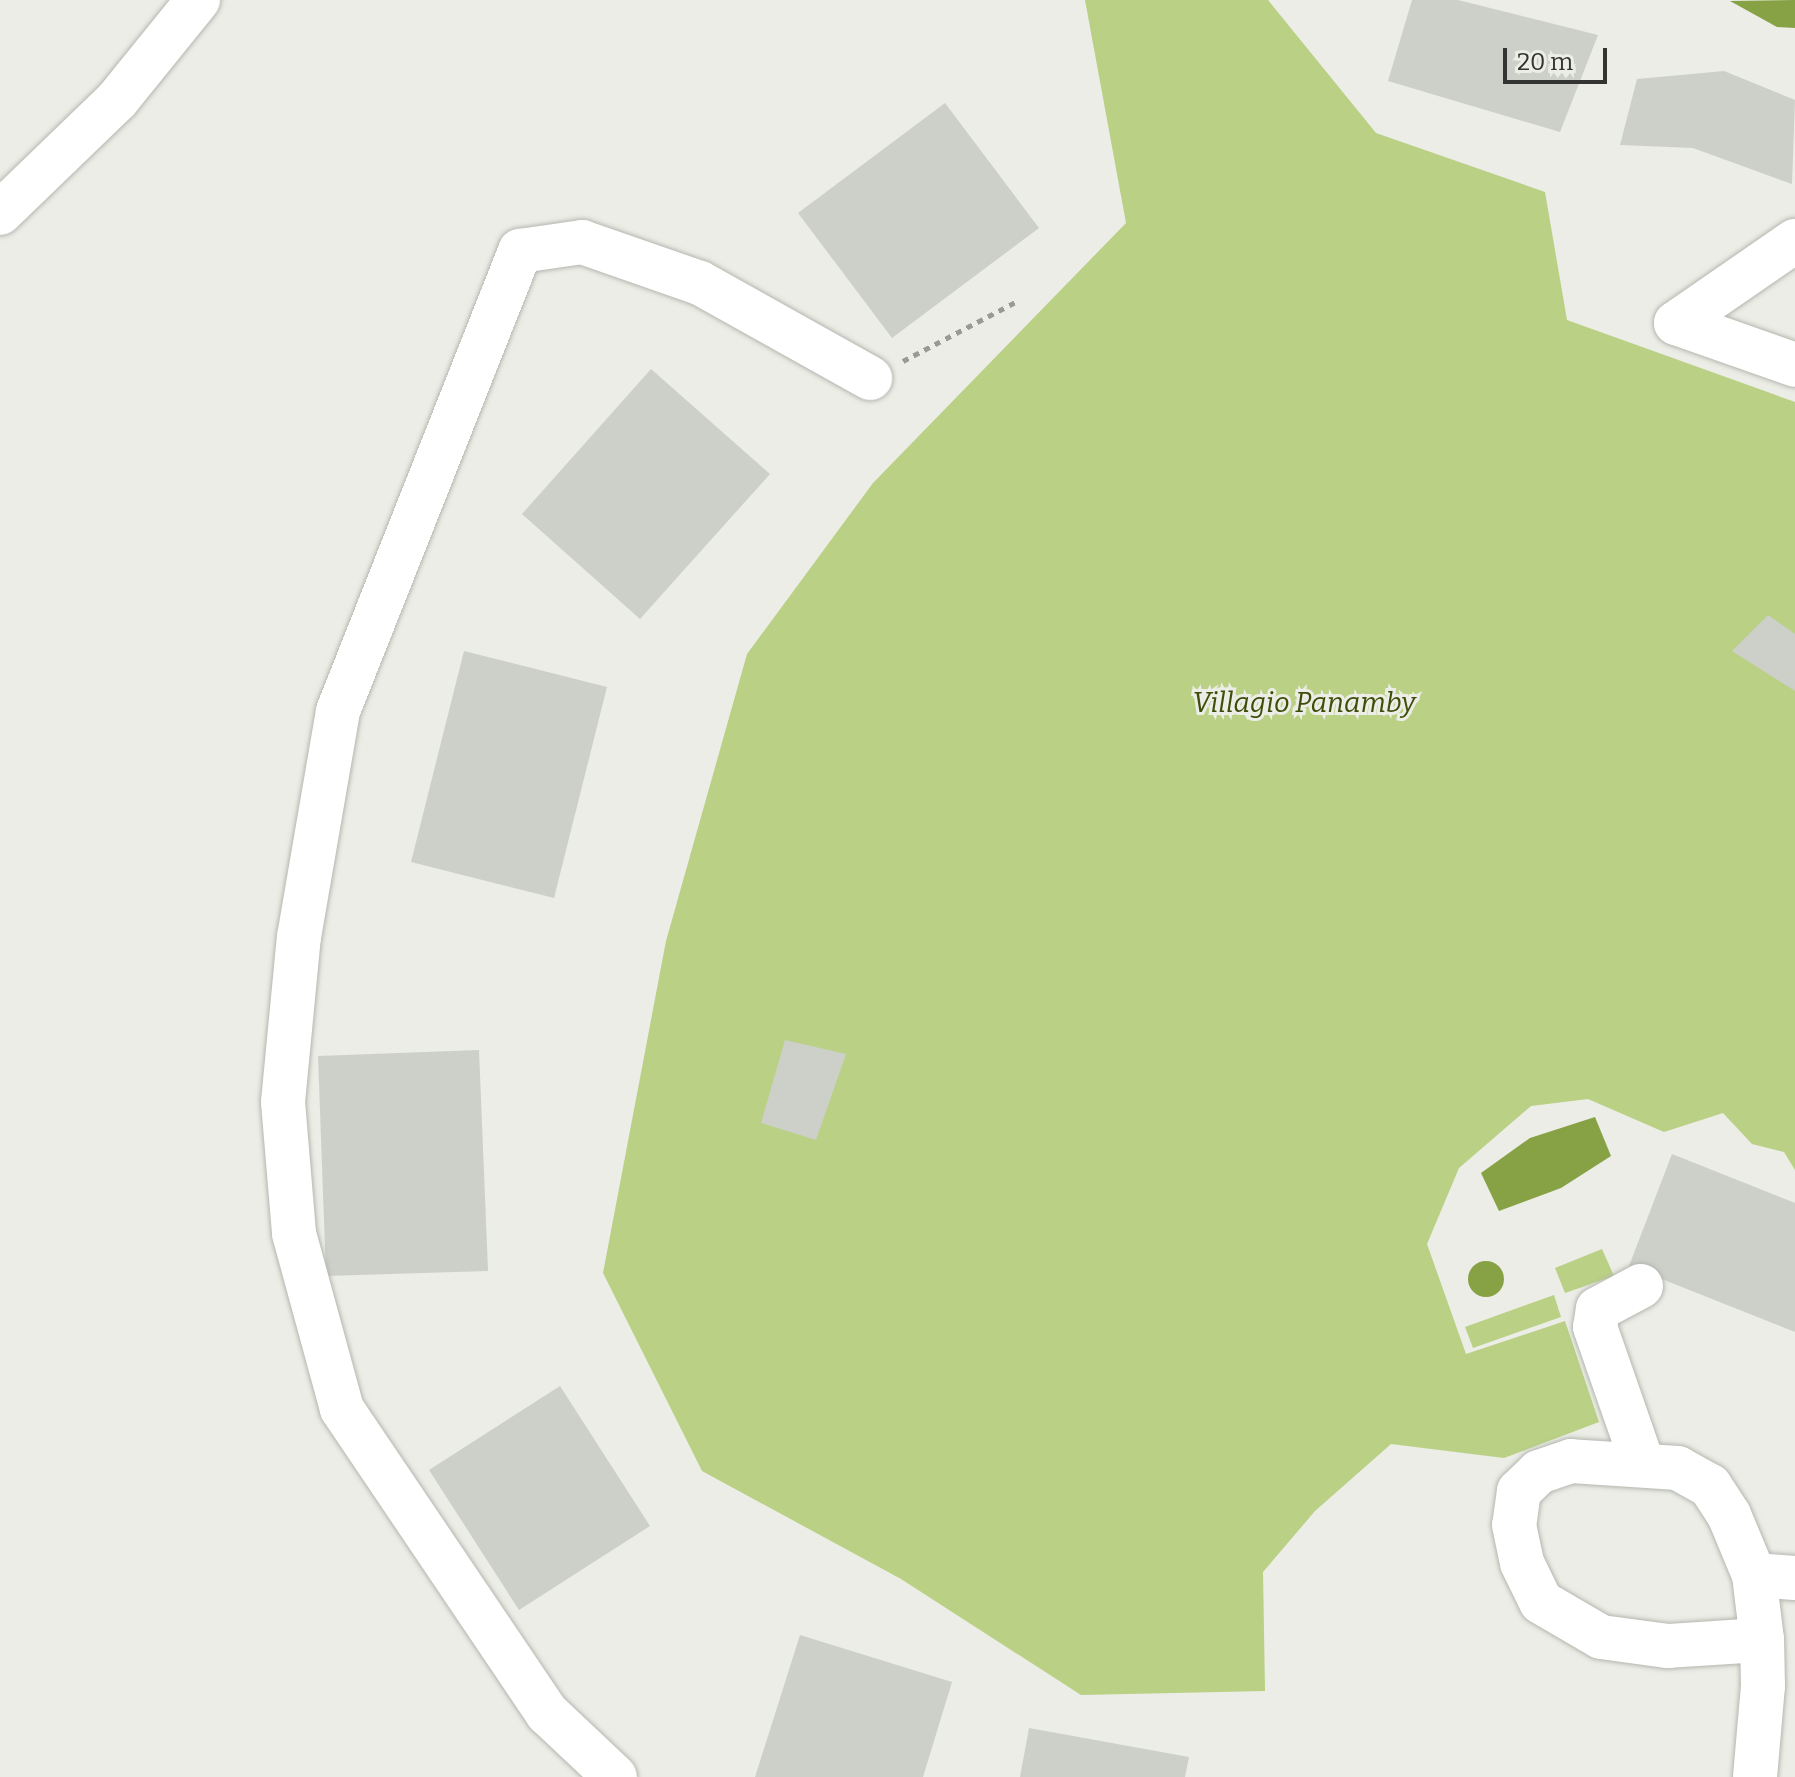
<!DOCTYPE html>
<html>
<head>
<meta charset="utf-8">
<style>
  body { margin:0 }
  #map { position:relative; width:1795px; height:1777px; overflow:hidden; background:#ebede6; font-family:Bitter,serif }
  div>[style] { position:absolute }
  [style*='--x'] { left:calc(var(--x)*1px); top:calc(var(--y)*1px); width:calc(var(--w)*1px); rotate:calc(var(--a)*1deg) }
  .green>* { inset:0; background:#b9d085 }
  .water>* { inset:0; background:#87a145 }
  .round { border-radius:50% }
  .building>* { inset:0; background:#cdd0c9 }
  .path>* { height:5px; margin-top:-2.5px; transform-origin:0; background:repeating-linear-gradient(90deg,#999a95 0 6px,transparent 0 12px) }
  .roads { filter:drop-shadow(0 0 2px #b4b7af) drop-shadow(0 0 2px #b4b7af) }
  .minor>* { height:44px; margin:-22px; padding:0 22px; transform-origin:22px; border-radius:22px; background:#fff }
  span { translate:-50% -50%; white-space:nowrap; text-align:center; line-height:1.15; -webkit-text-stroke:6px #ebede6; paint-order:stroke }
  .park-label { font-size:28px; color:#3e4e09; font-style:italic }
  .scale { position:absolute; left:1503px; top:48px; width:104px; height:36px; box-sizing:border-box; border:4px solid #343532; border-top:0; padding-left:10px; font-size:24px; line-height:28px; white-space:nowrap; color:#343532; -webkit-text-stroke:6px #ebede6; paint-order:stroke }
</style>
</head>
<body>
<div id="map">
  <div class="green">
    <div style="clip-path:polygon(1085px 0,1268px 0,1376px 133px,1545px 192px,1567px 320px,1795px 402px,1795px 1170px,1784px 1152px,1752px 1144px,1723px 1113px,1664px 1132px,1588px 1099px,1531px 1106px,1459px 1168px,1427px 1244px,1466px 1354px,1565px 1321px,1599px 1422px,1504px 1458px,1391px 1444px,1315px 1511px,1263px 1572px,1265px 1691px,1081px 1695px,901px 1579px,702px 1471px,603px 1273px,666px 941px,747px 654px,873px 483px,1126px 223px)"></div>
    <div style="clip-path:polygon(1602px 1249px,1614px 1276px,1565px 1293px,1555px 1268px)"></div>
    <div style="clip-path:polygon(1554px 1295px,1561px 1317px,1473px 1348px,1465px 1327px)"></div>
  </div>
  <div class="water">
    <div style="clip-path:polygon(1795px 0,1795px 28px,1777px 27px,1730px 1px)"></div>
    <div style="clip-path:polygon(1595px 1117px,1611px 1156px,1561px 1188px,1499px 1211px,1481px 1173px,1530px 1138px)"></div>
    <div class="round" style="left:1468px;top:1261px;width:36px;height:36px"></div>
  </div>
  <div class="building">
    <div style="clip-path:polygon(1412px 0,1458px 0,1598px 35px,1560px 132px,1388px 81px)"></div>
    <div style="clip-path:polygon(1724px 71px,1795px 100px,1792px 184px,1693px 148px,1620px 145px,1637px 79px)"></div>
    <div style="clip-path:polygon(945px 103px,1039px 228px,892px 338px,798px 213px)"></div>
    <div style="clip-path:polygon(651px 369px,770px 474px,640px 619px,522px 514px)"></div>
    <div style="clip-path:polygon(1768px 615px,1795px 634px,1795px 691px,1732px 651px)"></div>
    <div style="clip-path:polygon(464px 651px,607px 687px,554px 898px,411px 862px)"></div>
    <div style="clip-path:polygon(785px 1040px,846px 1054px,816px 1140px,761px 1123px)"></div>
    <div style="clip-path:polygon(479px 1050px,488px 1271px,326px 1276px,318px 1056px)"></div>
    <div style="clip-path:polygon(1672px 1154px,1795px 1203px,1795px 1332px,1629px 1266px)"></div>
    <div style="clip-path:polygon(560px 1386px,650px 1526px,519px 1610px,429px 1470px)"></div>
    <div style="clip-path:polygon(800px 1635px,952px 1682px,923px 1777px,755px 1777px)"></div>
    <div style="clip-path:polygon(1029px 1728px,1189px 1757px,1185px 1777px,1020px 1777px)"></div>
  </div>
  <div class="path">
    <div style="--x:903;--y:361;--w:131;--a:-27.7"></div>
  </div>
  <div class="roads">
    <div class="minor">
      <div style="--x:0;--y:213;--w:163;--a:-44"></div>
      <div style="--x:117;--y:100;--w:129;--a:-51"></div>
      <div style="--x:1676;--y:323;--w:145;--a:-34.6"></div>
      <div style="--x:1676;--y:323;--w:126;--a:19.4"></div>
      <div style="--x:1641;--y:1286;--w:49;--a:151.9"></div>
      <div style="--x:1598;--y:1309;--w:18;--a:99"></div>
      <div style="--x:1595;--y:1327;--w:146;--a:70.8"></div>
      <div style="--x:1754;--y:1575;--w:41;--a:4.2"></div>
      <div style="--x:615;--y:1777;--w:93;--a:-136.7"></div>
      <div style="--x:547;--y:1713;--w:367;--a:-124"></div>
      <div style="--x:342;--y:1409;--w:182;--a:-105.3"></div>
      <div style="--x:294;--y:1233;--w:131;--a:-94.8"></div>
      <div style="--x:283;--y:1102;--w:166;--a:-84.5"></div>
      <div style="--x:299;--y:937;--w:229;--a:-80.2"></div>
      <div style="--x:338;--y:711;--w:495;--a:-68.4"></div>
      <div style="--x:520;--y:251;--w:63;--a:-8.3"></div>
      <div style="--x:582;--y:242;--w:125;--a:19.2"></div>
      <div style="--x:700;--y:283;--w:195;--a:29.2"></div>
      <div style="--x:1755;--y:1777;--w:91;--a:-85"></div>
      <div style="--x:1763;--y:1686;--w:46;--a:-91.2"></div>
      <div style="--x:1762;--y:1640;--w:65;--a:-97"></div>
      <div style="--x:1754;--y:1575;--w:65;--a:-112.6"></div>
      <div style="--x:1729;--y:1515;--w:35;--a:-123"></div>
      <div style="--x:1710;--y:1486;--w:37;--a:-151"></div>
      <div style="--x:1678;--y:1468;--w:107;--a:-176.3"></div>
      <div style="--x:1571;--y:1461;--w:34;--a:161"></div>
      <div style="--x:1539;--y:1472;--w:28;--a:136"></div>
      <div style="--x:1519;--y:1491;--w:34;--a:98"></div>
      <div style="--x:1514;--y:1525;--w:39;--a:78"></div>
      <div style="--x:1522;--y:1563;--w:43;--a:64"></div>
      <div style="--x:1541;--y:1602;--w:69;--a:30.3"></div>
      <div style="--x:1601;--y:1637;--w:68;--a:7.7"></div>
      <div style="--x:1668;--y:1646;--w:94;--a:-3.7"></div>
    </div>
  </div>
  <div class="park-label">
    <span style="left:1304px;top:703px">Villagio Panamby</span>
  </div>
  <div class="scale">20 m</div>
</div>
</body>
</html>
